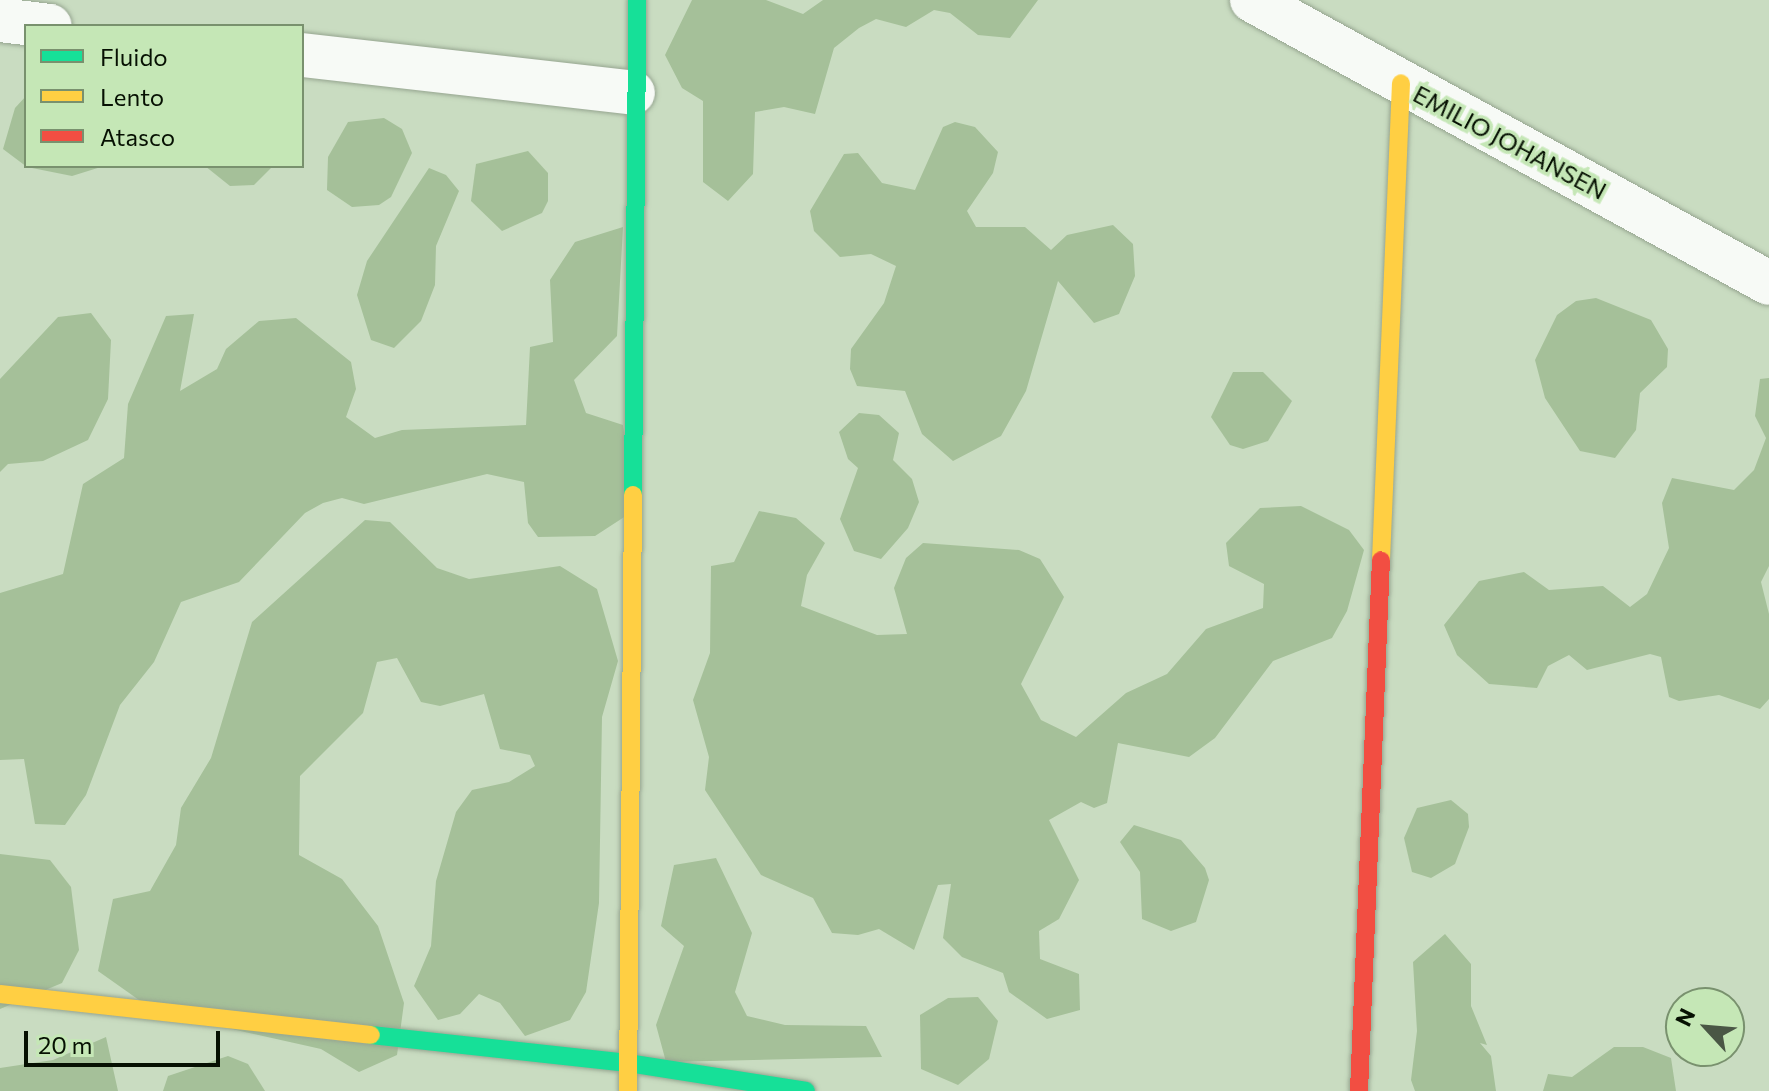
<!DOCTYPE html>
<html>
<head>
<meta charset="utf-8">
<style>
  body { margin:0 }
  #map { position:relative; width:1769px; height:1091px; overflow:hidden; background:#c9dcc1; font-family:Commissioner,sans-serif }
  div>[style] { position:absolute }
  [style*='--x'] { left:calc(var(--x)*1px); top:calc(var(--y)*1px); width:calc(var(--w)*1px); rotate:calc(var(--a)*1deg) }
  .forest>* { inset:0; background:#a5c099 }
  .roads { filter:drop-shadow(0 0 2px #96a590) drop-shadow(0 0 2px #96a590) }
  .street>* { height:44px; margin:-22px; padding:0 22px; transform-origin:22px; border-radius:22px; background:#f7faf6 }
  .fast>* { height:18px; margin:-9px; padding:0 9px; transform-origin:9px; border-radius:9px; background:#16e098 }
  .slow>* { height:18px; margin:-9px; padding:0 9px; transform-origin:9px; border-radius:9px; background:#ffcf43 }
  .jam>* { height:18px; margin:-9px; padding:0 9px; transform-origin:9px; border-radius:9px; background:#f24e42 }
  span { translate:-50% -50%; white-space:nowrap; text-align:center; line-height:1.15; -webkit-text-stroke:7px #c5e7b6; paint-order:stroke }
  .street-label { font-size:24px; color:#061002 }
  .legend { position:absolute; left:24px; top:24px; width:280px; height:144px; box-sizing:border-box; background:#c5e7b6; border:2px solid #79916e; margin:0; padding:10px 14px; list-style:none; font-size:24px; color:#061002 }
  .legend li { display:flex; align-items:center; gap:16px; height:40px }
  .legend b { width:40px; border:2px solid #79916e }
  .north { position:absolute; left:1665px; top:987px; width:80px; height:80px; box-sizing:border-box; background:#c5e7b6; border:2px solid #79916e; border-radius:50%; rotate:296deg; font-size:22px; font-weight:700; line-height:32px; text-align:center; color:#061002 }
  .north::after { content:''; display:block; margin:auto; width:28px; height:36px; background:#4a5745; clip-path:polygon(50% 0,100% 100%,50% 72%,0 100%) }
  .scale { position:absolute; left:24px; top:1031px; width:196px; height:36px; box-sizing:border-box; border:4px solid #061002; border-top:0; padding-left:10px; font-size:24px; line-height:28px; white-space:nowrap; color:#061002; -webkit-text-stroke:6px #c5e7b6; paint-order:stroke }
</style>
</head>
<body>
<div id="map">
  <div class="forest">
    <div style="clip-path:polygon(692px 0,766px 0,803px 14px,823px 0,1038px 0,1010px 38px,978px 35px,950px 13px,934px 10px,906px 27px,876px 19px,859px 28px,834px 48px,815px 114px,784px 107px,755px 112px,753px 174px,728px 201px,703px 182px,703px 101px,682px 88px,665px 55px)"></div>
    <div style="clip-path:polygon(26px 96px,26px 166px,104px 166px,72px 176px,27px 167px,3px 149px,15px 108px)"></div>
    <div style="clip-path:polygon(384px 118px,402px 129px,412px 153px,391px 197px,379px 205px,352px 207px,327px 190px,328px 157px,348px 122px)"></div>
    <div style="clip-path:polygon(955px 122px,975px 127px,998px 152px,993px 173px,967px 211px,976px 227px,1025px 227px,1051px 250px,1067px 235px,1113px 225px,1133px 244px,1135px 276px,1119px 314px,1094px 323px,1058px 281px,1026px 391px,1001px 436px,953px 461px,922px 434px,905px 391px,857px 386px,850px 369px,851px 349px,884px 303px,896px 266px,871px 254px,840px 257px,814px 231px,810px 211px,844px 154px,858px 153px,882px 183px,915px 190px,943px 127px)"></div>
    <div style="clip-path:polygon(528px 151px,548px 173px,548px 201px,542px 213px,502px 231px,471px 201px,476px 164px)"></div>
    <div style="clip-path:polygon(205px 166px,273px 166px,254px 185px,230px 186px)"></div>
    <div style="clip-path:polygon(429px 168px,446px 175px,459px 191px,436px 246px,435px 285px,421px 321px,394px 348px,371px 340px,357px 295px,367px 261px)"></div>
    <div style="clip-path:polygon(623px 227px,617px 336px,574px 380px,586px 413px,623px 425px,635px 510px,595px 536px,538px 537px,528px 523px,524px 482px,487px 474px,364px 504px,342px 498px,323px 503px,305px 513px,239px 582px,181px 602px,154px 662px,120px 705px,86px 795px,65px 825px,35px 824px,24px 759px,0 760px,0 593px,63px 574px,83px 484px,124px 458px,128px 404px,166px 316px,194px 314px,180px 391px,217px 369px,226px 349px,259px 321px,296px 318px,351px 362px,356px 389px,346px 417px,375px 438px,402px 430px,526px 425px,530px 347px,553px 342px,550px 280px,575px 242px)"></div>
    <div style="clip-path:polygon(1596px 298px,1651px 320px,1668px 349px,1667px 367px,1640px 393px,1636px 430px,1615px 458px,1580px 451px,1545px 398px,1535px 360px,1557px 315px,1576px 301px)"></div>
    <div style="clip-path:polygon(91px 313px,111px 340px,108px 399px,88px 440px,43px 461px,8px 464px,0 472px,0 379px,58px 317px)"></div>
    <div style="clip-path:polygon(1233px 372px,1263px 372px,1292px 401px,1268px 441px,1243px 449px,1230px 445px,1211px 417px)"></div>
    <div style="clip-path:polygon(1769px 378px,1769px 566px,1761px 582px,1769px 614px,1769px 699px,1760px 709px,1719px 695px,1679px 701px,1669px 697px,1661px 657px,1650px 654px,1587px 670px,1569px 655px,1548px 666px,1537px 688px,1489px 684px,1457px 655px,1444px 625px,1479px 581px,1524px 572px,1549px 590px,1603px 586px,1630px 607px,1647px 594px,1669px 548px,1662px 503px,1672px 478px,1734px 490px,1754px 470px,1766px 438px,1755px 416px,1760px 379px)"></div>
    <div style="clip-path:polygon(859px 413px,879px 415px,899px 433px,893px 460px,912px 479px,919px 502px,908px 528px,881px 559px,854px 551px,840px 519px,858px 468px,848px 459px,839px 432px)"></div>
    <div style="clip-path:polygon(1301px 506px,1349px 530px,1364px 550px,1347px 611px,1332px 638px,1273px 661px,1215px 738px,1189px 757px,1118px 743px,1107px 803px,1094px 808px,1081px 802px,1049px 820px,1079px 880px,1059px 919px,1039px 931px,1040px 959px,1079px 974px,1080px 1010px,1047px 1019px,1009px 992px,1003px 973px,962px 957px,943px 938px,951px 884px,938px 885px,914px 950px,879px 929px,858px 935px,832px 933px,813px 898px,761px 875px,705px 790px,709px 757px,693px 700px,710px 653px,711px 566px,734px 562px,759px 511px,796px 518px,825px 543px,807px 575px,801px 606px,877px 635px,907px 634px,894px 588px,906px 558px,923px 543px,1019px 550px,1040px 559px,1064px 597px,1021px 684px,1041px 720px,1076px 737px,1126px 693px,1167px 674px,1206px 629px,1263px 608px,1264px 584px,1229px 566px,1226px 543px,1260px 508px)"></div>
    <div style="clip-path:polygon(365px 520px,390px 522px,437px 568px,469px 579px,560px 566px,597px 589px,618px 661px,602px 717px,599px 903px,586px 992px,570px 1020px,525px 1036px,500px 1003px,479px 994px,460px 1014px,438px 1020px,414px 986px,431px 946px,436px 881px,456px 812px,472px 790px,509px 782px,535px 766px,530px 755px,500px 749px,484px 694px,440px 706px,421px 702px,397px 658px,377px 662px,363px 713px,300px 776px,299px 855px,342px 879px,378px 926px,404px 1003px,397px 1055px,359px 1072px,321px 1049px,156px 1012px,98px 971px,113px 899px,150px 891px,176px 845px,181px 808px,211px 758px,252px 622px)"></div>
    <div style="clip-path:polygon(1451px 800px,1468px 814px,1469px 827px,1455px 864px,1431px 878px,1412px 872px,1404px 838px,1417px 808px)"></div>
    <div style="clip-path:polygon(1134px 825px,1181px 840px,1205px 868px,1209px 880px,1196px 922px,1171px 931px,1142px 919px,1140px 872px,1120px 842px)"></div>
    <div style="clip-path:polygon(0 854px,50px 860px,71px 887px,79px 950px,62px 983px,0 1009px)"></div>
    <div style="clip-path:polygon(716px 858px,752px 933px,735px 992px,747px 1016px,785px 1025px,866px 1026px,882px 1057px,666px 1062px,656px 1025px,684px 946px,661px 926px,674px 865px)"></div>
    <div style="clip-path:polygon(1445px 934px,1471px 964px,1471px 1006px,1487px 1045px,1480px 1043px,1491px 1056px,1496px 1091px,1415px 1091px,1411px 1080px,1417px 1031px,1413px 962px)"></div>
    <div style="clip-path:polygon(978px 997px,998px 1021px,989px 1059px,958px 1085px,921px 1069px,920px 1015px,948px 998px)"></div>
    <div style="clip-path:polygon(106px 1037px,118px 1091px,0 1091px,0 1068px,53px 1060px)"></div>
    <div style="clip-path:polygon(1614px 1047px,1643px 1047px,1671px 1058px,1676px 1091px,1543px 1091px,1548px 1074px,1572px 1077px)"></div>
    <div style="clip-path:polygon(228px 1056px,248px 1064px,265px 1091px,163px 1091px,168px 1076px)"></div>
  </div>
  <div class="roads">
    <div class="street">
      <div style="--x:1252;--y:0;--w:589;--a:28.7"></div>
      <div style="--x:0;--y:20;--w:50;--a:6.8"></div>
      <div style="--x:302;--y:55;--w:333;--a:6.5"></div>
    </div>
    <div class="fast">
      <div style="--x:633;--y:495;--w:495;--a:-89.5"></div>
      <div style="--x:371;--y:1035;--w:259;--a:6.2"></div>
      <div style="--x:628;--y:1063;--w:180;--a:8.9"></div>
    </div>
    <div class="slow">
      <div style="--x:1381;--y:560;--w:477;--a:-87.6"></div>
      <div style="--x:0;--y:994;--w:373;--a:6.3"></div>
      <div style="--x:628;--y:1091;--w:596;--a:-89.52"></div>
    </div>
    <div class="jam">
      <div style="--x:1359;--y:1091;--w:531;--a:-87.63"></div>
    </div>
  </div>
  <div class="street-label">
    <span style="left:1510px;top:142px;rotate:28deg">EMILIO JOHANSEN</span>
  </div>
  <ul class="legend">
  <li><b style="height:10px;background:#16e098"></b>Fluido</li>
  <li><b style="height:10px;background:#ffcf43"></b>Lento</li>
  <li><b style="height:10px;background:#f24e42"></b>Atasco</li>
  </ul>
  <div class="north">N</div>
  <div class="scale">20 m</div>
</div>
</body>
</html>
